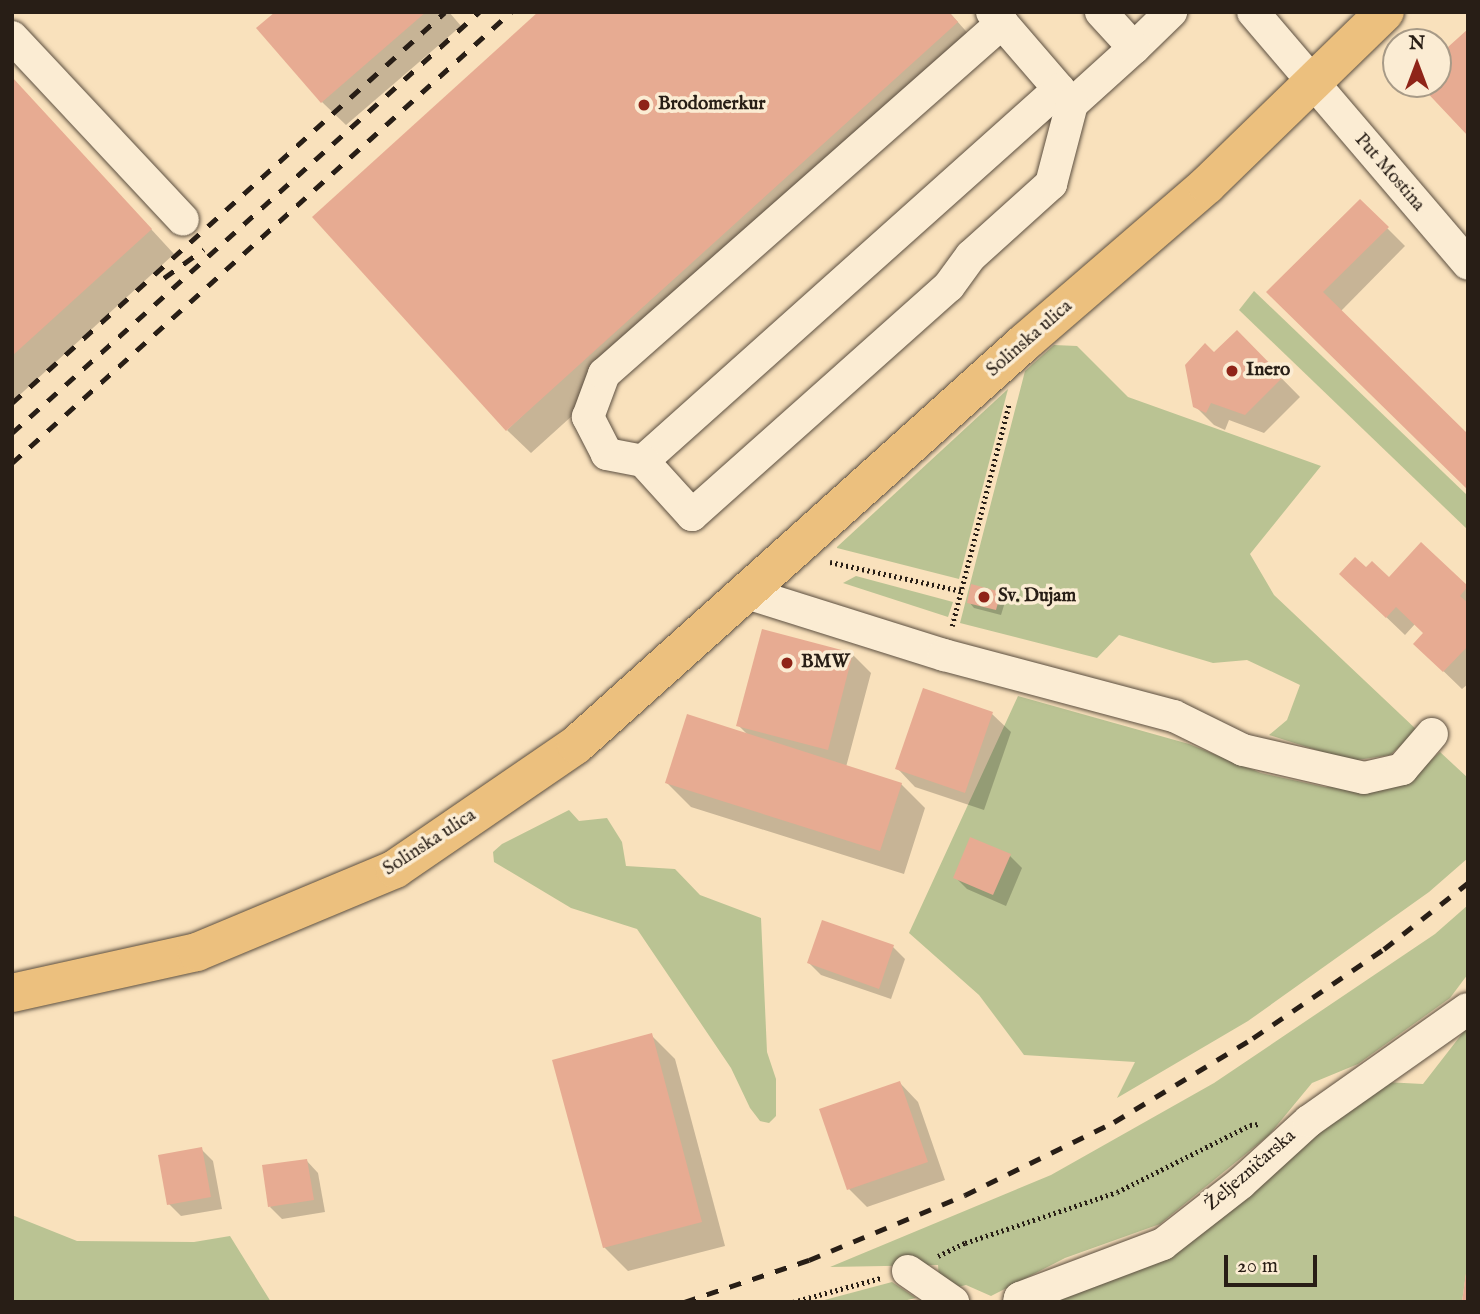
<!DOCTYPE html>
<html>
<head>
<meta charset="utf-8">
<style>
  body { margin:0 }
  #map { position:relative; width:1480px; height:1314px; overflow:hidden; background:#f9e1bc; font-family:"IM FELL English",serif }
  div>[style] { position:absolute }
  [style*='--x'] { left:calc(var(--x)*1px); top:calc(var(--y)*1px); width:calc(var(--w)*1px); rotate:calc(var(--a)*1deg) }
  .green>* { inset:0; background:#bac393 }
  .shadow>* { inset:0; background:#0003 }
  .building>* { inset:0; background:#e7ab92 }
  .path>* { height:4.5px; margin-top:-2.25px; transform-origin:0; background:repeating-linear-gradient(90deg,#281e16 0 2px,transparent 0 5.5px) }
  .roads { filter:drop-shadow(0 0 2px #5c4f40) drop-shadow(0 0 2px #5c4f40) }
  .minor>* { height:32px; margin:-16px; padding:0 16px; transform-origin:16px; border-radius:16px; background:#fbecd3 }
  .major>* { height:38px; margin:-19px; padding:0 19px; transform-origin:19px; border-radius:19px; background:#ecc07e }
  .rail>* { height:5px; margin-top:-2.5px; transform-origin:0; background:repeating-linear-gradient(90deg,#281e16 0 12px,transparent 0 24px) }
  .dots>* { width:19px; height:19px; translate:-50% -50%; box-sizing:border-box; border:4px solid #fbecd3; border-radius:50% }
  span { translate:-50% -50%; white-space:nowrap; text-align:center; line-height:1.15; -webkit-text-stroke:7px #fbecd3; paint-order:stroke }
  .poi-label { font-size:19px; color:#281e16; font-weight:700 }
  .left { translate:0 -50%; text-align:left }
  .street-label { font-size:19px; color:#281e16 }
  .frame { position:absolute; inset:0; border:14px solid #281e16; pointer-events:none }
  .north { position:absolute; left:1382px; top:28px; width:70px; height:70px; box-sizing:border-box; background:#fbecd3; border:2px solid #a79a87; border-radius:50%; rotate:0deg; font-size:19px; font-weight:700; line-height:28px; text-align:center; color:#281e16 }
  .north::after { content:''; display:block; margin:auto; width:24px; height:32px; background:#8f2418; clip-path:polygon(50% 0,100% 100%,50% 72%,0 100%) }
  .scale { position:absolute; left:1224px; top:1255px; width:93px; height:32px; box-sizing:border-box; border:4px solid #281e16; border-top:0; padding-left:9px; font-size:21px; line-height:24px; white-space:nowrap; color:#281e16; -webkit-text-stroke:5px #fbecd3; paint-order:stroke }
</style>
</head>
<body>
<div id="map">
  <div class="green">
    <div style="clip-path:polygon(1254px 291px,1468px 496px,1468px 530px,1239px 310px)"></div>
    <div style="clip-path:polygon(1054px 345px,1077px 346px,1128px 397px,1321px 466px,1250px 554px,1274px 595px,1418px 731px,1390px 755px,1351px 761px,1269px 735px,1287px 720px,1300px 685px,1247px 660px,1213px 663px,1119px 635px,1097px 658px,960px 623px,1025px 371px)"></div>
    <div style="clip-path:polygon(1008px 389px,959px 579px,837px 548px,837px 547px)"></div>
    <div style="clip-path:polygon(856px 576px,953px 602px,948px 617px,843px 583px)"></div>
    <div style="clip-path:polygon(1018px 696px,1189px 744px,1261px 773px,1325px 787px,1405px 784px,1440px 752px,1468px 778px,1468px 858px,1429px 892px,1248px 1021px,1117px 1098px,1135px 1062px,1024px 1055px,979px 995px,909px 933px)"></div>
    <div style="clip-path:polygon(569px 810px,579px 821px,607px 818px,622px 842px,626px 866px,675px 869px,700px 895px,761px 918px,767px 1052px,776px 1079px,776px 1116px,769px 1123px,760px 1121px,750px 1108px,731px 1068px,637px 929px,571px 908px,494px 862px,493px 852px,502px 844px)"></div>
    <div style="clip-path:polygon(1468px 905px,1468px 974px,1450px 998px,1358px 1064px,1312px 1083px,1269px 1135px,1160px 1224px,1065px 1258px,991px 1296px,966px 1285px,954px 1288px,939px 1278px,938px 1265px,830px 1267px,1051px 1175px,1214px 1083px,1435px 934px)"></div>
    <div style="clip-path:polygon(1468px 1026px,1468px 1260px,1462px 1302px,1045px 1302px,1317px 1130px,1385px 1082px,1423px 1084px)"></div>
    <div style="clip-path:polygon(12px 1215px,77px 1241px,194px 1242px,230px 1236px,271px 1302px,12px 1302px)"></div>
    <div style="clip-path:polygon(892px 1282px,916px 1298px,899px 1302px,817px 1302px)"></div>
  </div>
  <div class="shadow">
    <div style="clip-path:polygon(277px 12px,449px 12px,461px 26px,346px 125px,322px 102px)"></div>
    <div style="clip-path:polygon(949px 12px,980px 47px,531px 453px,507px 430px)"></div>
    <div style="clip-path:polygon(12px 78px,174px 254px,12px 402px)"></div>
    <div style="clip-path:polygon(1360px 201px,1405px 246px,1340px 312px,1269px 292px)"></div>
    <div style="clip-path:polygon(1237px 333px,1300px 397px,1264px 433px,1229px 420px,1225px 430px,1214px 425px,1195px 406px,1214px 354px)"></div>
    <div style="clip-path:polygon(1421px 544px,1468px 588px,1468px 684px,1462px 689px,1434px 662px,1425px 634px,1415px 624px,1405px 635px,1360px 592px,1366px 570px,1389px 580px)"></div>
    <div style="clip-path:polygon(1000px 593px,1006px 599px,1001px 615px,974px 608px,969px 602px)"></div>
    <div style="clip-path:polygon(763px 632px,853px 655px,871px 673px,846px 767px,901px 784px,925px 808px,904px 874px,691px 807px,667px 783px,749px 736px,738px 725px)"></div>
    <div style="clip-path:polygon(924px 690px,992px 714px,1011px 732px,984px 810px,915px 787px,897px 768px)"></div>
    <div style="clip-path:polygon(1010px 856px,1022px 868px,1006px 906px,967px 889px,955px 877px)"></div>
    <div style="clip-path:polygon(893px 947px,905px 959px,891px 999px,821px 975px,809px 963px)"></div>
    <div style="clip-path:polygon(651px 1035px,675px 1059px,725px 1246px,628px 1271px,604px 1247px)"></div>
    <div style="clip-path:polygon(900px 1083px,918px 1102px,945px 1180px,867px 1207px,849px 1189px)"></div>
    <div style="clip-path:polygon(201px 1149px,213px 1161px,222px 1209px,181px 1216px,169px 1204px)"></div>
    <div style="clip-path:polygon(306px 1160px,318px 1173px,325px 1212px,282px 1219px,270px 1207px)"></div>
  </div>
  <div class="building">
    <div style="clip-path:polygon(275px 12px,426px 12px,321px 103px,256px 28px)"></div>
    <div style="clip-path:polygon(538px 12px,949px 12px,958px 22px,506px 431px,312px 217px)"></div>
    <div style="clip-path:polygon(1468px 29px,1468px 136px,1419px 84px,1438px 84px,1438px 56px)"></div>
    <div style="clip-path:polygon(12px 77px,152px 229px,12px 356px)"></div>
    <div style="clip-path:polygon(1360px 199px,1389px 227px,1323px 292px,1468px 434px,1468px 490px,1266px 292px)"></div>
    <div style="clip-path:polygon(1237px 330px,1283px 377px,1245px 415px,1211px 403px,1206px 413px,1193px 407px,1185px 365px,1205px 343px,1214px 352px)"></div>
    <div style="clip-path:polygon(1421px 542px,1468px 586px,1460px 596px,1468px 603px,1468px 646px,1443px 672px,1413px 644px,1423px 633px,1396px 607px,1386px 618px,1339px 574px,1355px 557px,1366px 567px,1372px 561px,1389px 577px)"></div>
    <div style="clip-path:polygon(971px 584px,1001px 592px,996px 610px,967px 603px)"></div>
    <div style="clip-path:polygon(762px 629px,853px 653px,828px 750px,736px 726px)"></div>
    <div style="clip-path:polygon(923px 688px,993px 712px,965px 793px,895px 769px)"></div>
    <div style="clip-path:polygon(687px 714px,902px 783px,880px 851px,665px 783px)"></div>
    <div style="clip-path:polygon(970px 837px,1011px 854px,993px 895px,953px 878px)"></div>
    <div style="clip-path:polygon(822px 920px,894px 945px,879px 989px,807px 963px)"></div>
    <div style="clip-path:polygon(652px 1033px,702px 1222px,603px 1248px,552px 1060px)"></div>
    <div style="clip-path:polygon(900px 1081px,928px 1162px,847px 1190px,819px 1109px)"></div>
    <div style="clip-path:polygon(202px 1147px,211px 1197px,167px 1205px,158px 1155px)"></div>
    <div style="clip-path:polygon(307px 1159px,314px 1200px,268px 1207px,262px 1165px)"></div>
    <div style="clip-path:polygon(1466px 1273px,1468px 1302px,1462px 1302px)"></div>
  </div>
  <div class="path">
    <div style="--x:830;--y:562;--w:135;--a:12.4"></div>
    <div style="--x:952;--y:626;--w:229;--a:-75.6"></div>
    <div style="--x:938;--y:1256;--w:30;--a:-26"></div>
    <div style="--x:965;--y:1243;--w:160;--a:-18.5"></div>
    <div style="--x:1117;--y:1192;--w:149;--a:-26.7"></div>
    <div style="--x:1250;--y:1125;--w:9;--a:-6"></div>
    <div style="--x:793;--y:1302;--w:91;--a:-15.3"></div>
  </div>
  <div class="roads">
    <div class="minor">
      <div style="--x:992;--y:12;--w:15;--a:48"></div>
      <div style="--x:1002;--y:23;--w:87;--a:49.2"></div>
      <div style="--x:1059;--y:89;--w:558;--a:138.2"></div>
      <div style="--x:643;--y:461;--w:37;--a:-169"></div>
      <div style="--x:607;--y:454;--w:42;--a:-117.2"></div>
      <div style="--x:588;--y:417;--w:46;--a:-69.6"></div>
      <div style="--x:604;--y:374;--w:531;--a:-41.41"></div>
      <div style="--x:1253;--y:12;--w:331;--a:49.5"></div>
      <div style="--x:12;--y:37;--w:250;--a:46.9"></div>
      <div style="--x:1134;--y:48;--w:52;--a:-44.2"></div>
      <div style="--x:1059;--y:90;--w:19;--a:47"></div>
      <div style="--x:1072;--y:104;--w:84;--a:-42.1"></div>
      <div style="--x:1134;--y:48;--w:49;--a:-132.5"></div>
      <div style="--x:643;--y:461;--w:73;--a:47.8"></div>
      <div style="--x:692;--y:515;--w:344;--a:-41.7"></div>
      <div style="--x:949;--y:286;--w:37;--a:-54"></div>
      <div style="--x:971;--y:256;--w:108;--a:-42"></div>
      <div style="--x:1051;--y:184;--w:83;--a:-75.3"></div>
      <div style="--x:747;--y:593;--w:207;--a:17.5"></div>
      <div style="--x:944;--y:655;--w:238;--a:14.9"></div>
      <div style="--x:1174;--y:716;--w:77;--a:26.2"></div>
      <div style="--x:1243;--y:750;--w:124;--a:13"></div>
      <div style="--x:1364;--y:778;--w:39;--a:-13"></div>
      <div style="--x:1402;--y:769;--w:46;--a:-49.4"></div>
      <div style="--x:908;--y:1271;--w:55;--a:34.6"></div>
      <div style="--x:1019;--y:1302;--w:4;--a:-76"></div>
      <div style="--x:1020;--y:1298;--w:153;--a:-20.7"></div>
      <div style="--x:1163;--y:1244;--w:99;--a:-38"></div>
      <div style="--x:1241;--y:1183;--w:92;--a:-42.4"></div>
      <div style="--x:1309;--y:1121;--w:194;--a:-35.2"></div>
    </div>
    <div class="major">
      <div style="--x:12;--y:993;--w:189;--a:-12.5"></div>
      <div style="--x:197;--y:952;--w:215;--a:-22.7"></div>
      <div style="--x:395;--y:869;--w:219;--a:-34.4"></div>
      <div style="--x:576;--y:745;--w:603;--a:-41.91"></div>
      <div style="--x:1025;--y:342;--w:240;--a:-40.8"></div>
      <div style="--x:1207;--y:185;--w:248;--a:-44.2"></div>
    </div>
  </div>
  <div class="rail">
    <div style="--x:164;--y:278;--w:49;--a:-35.9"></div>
    <div style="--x:12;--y:403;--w:583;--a:-42.08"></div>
    <div style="--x:12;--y:433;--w:629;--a:-42.03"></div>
    <div style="--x:12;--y:463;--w:673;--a:-42.11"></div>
    <div style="--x:684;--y:1302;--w:132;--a:-18.6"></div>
    <div style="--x:809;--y:1260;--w:169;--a:-22.6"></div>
    <div style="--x:965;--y:1195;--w:166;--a:-26.1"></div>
    <div style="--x:1114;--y:1122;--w:162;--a:-31.1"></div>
    <div style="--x:1253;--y:1038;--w:158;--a:-34.2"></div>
    <div style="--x:1384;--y:949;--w:107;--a:-38.2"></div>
  </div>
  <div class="dots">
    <div style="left:644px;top:105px;background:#8f2418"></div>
    <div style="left:1232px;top:371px;background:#8f2418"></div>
    <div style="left:984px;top:597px;background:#8f2418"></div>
    <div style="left:787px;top:663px;background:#8f2418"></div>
  </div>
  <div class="poi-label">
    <span class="left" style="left:658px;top:105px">Brodomerkur</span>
    <span class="left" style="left:1246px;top:371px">Inero</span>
    <span class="left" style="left:998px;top:597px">Sv. Dujam</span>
    <span class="left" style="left:801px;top:663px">BMW</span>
  </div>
  <div class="street-label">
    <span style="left:1389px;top:173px;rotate:49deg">Put Mostina</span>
    <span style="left:1030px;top:339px;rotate:-41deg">Solinska ulica</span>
    <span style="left:430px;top:843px;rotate:-33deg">Solinska ulica</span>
    <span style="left:1251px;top:1171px;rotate:-41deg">Željezničarska</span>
  </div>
  <div class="frame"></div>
  <div class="north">N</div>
  <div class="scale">20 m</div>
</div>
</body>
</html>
